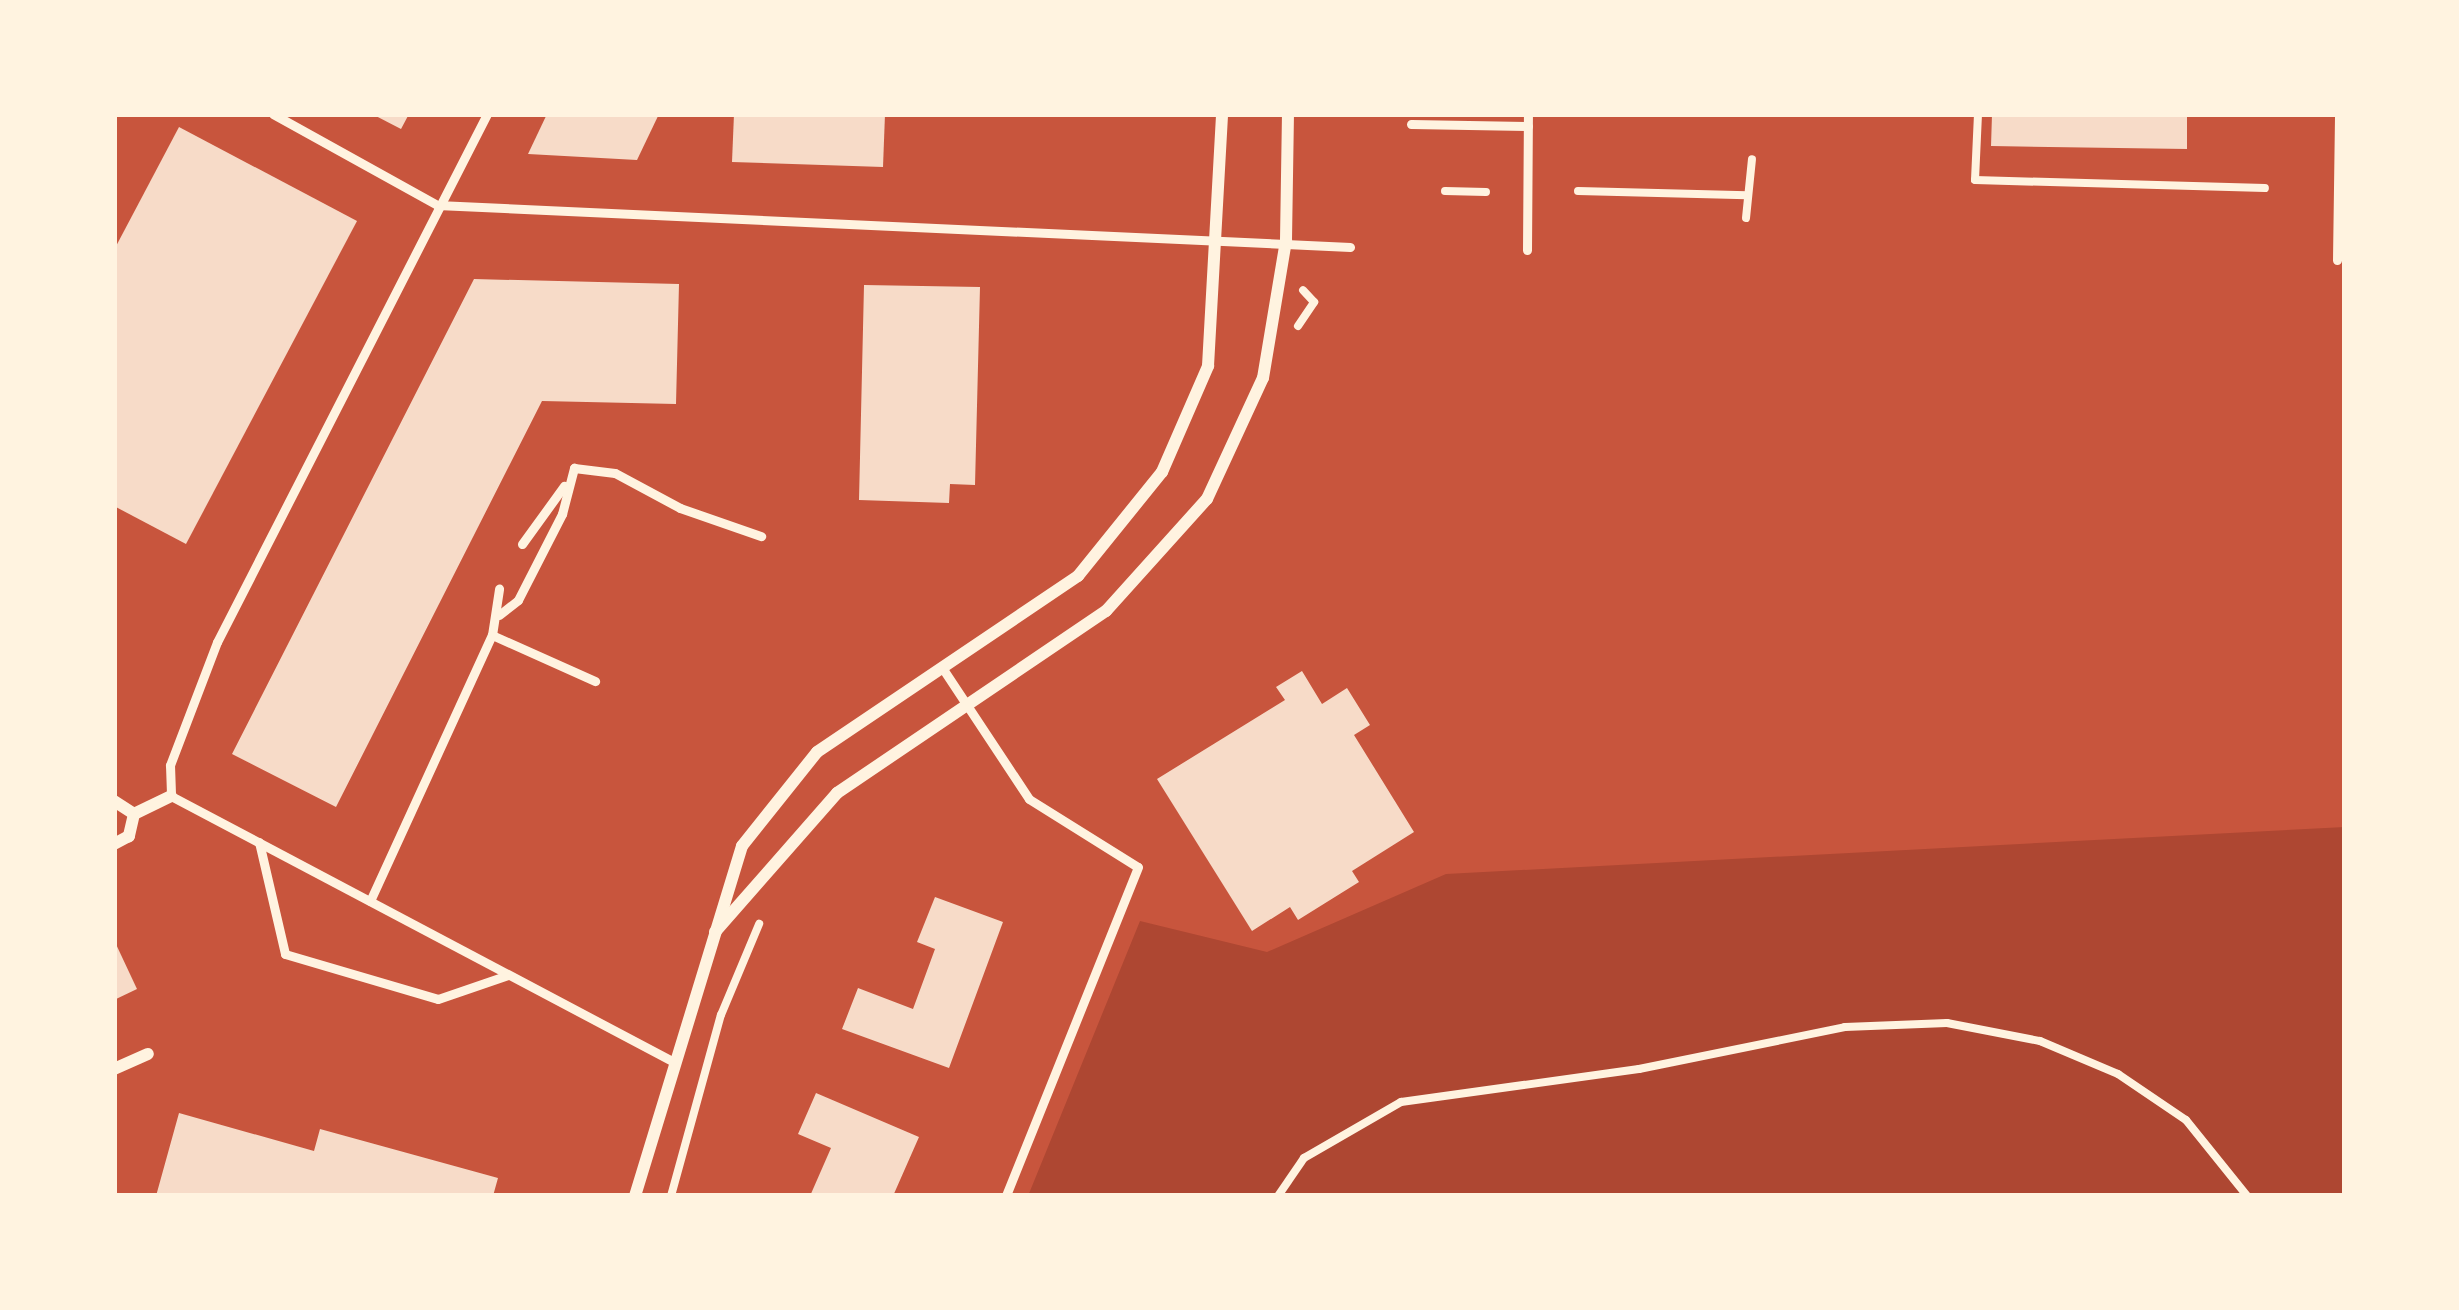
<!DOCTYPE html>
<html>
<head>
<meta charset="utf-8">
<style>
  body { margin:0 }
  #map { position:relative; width:2459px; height:1310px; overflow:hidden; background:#c8553d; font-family:Lato,sans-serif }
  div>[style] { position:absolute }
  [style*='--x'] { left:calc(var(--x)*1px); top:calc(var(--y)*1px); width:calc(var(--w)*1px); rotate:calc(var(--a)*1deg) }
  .green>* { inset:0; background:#ae4732 }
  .building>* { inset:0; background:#f7dbc8 }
  .path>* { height:8px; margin:-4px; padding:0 4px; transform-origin:4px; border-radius:4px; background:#fff3e0 }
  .service>* { height:9px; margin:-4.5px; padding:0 4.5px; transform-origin:4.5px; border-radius:4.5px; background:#fff3e0 }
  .minor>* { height:12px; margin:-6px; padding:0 6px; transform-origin:6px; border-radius:6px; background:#fff3e0 }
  span { translate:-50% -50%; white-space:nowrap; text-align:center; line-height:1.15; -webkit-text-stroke:9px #fff3e0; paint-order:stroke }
  .frame { position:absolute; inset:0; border:117px solid #fff3e0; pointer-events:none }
</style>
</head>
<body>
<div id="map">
  <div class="green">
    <div style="clip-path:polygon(2345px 827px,2345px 1196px,1028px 1196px,1140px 921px,1267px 952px,1446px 874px)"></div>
  </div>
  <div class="building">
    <div style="clip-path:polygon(372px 114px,409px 114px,401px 129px)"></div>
    <div style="clip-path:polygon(547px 114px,659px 114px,637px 160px,528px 154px)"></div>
    <div style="clip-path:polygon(734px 114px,885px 114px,883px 167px,732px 162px)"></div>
    <div style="clip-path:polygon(1992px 114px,2187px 114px,2187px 149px,1991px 146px)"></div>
    <div style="clip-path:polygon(179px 127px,357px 221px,186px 544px,114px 506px,114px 250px)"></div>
    <div style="clip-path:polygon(474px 279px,679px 284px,676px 404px,542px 401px,336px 807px,232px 754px)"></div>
    <div style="clip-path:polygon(864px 285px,980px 287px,975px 485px,950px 484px,949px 503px,859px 500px)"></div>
    <div style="clip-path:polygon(1302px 671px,1322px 704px,1347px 688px,1370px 725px,1354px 735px,1414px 832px,1352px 871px,1359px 882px,1298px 920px,1290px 907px,1252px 931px,1157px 779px,1285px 700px,1276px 687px)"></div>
    <div style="clip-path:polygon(935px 897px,1003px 922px,949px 1068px,842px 1029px,858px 988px,913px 1009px,935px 949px,917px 942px)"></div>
    <div style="clip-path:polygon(114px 940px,137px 989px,114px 1000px)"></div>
    <div style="clip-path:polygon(816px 1093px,919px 1137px,893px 1196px,810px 1196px,831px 1148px,798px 1134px)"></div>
    <div style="clip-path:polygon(179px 1113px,314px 1151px,320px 1129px,498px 1178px,493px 1196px,156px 1196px)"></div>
  </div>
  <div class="path">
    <div style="--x:1978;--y:114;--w:66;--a:92.6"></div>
    <div style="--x:1975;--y:180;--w:290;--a:1.6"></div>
    <div style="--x:1445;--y:191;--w:41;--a:1.4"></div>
    <div style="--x:1578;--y:191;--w:169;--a:1.4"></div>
    <div style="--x:1746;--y:218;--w:59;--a:-84.2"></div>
    <div style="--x:1298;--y:326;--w:29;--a:-56"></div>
    <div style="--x:1314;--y:302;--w:16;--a:-133"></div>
    <div style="--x:671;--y:1196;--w:188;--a:-74.6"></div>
    <div style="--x:721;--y:1015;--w:99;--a:-67.3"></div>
    <div style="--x:1278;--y:1196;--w:46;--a:-55.6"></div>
    <div style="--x:1304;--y:1158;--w:112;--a:-30"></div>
    <div style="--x:1401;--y:1102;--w:240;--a:-7.9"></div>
    <div style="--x:1639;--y:1069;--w:210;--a:-11.5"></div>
    <div style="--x:1845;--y:1027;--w:102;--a:-2.2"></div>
    <div style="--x:1947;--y:1023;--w:95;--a:11"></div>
    <div style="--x:2040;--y:1041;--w:85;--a:22.9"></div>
    <div style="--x:2118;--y:1074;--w:82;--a:34.1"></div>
    <div style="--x:2186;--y:1120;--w:97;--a:51.2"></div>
  </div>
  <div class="service">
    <div style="--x:273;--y:114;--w:188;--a:29"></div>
    <div style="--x:437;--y:205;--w:914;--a:2.63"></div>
    <div style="--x:487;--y:114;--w:593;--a:117.08"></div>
    <div style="--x:217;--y:642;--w:132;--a:110.9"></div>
    <div style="--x:170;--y:765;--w:31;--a:88"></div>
    <div style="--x:171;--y:796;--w:569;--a:27.87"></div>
    <div style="--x:1411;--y:124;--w:117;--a:1"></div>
    <div style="--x:1527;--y:250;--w:136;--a:-89.6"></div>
    <div style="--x:2337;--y:260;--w:146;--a:-89.2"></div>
    <div style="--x:522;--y:544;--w:72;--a:-54.1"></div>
    <div style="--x:499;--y:615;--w:24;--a:-38"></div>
    <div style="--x:518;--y:600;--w:97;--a:-62.9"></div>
    <div style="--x:562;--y:514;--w:48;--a:-75.4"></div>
    <div style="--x:574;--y:468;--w:41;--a:7"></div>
    <div style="--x:615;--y:473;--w:74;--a:28.3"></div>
    <div style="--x:680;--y:508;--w:86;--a:19.1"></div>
    <div style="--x:492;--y:635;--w:113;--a:24.1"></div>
    <div style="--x:945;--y:672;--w:152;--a:56.5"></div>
    <div style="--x:1029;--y:799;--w:128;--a:32"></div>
    <div style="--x:1138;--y:867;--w:354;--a:111.9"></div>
    <div style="--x:259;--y:842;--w:115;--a:76.9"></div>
    <div style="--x:285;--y:954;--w:159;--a:16.4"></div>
    <div style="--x:438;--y:999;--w:74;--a:-18.9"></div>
    <div style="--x:370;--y:901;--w:293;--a:-65.4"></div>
    <div style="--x:492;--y:635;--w:47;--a:-81.3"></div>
  </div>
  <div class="minor">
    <div style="--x:114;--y:801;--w:24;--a:33"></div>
    <div style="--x:134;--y:814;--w:23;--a:103"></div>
    <div style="--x:129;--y:836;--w:17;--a:152"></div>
    <div style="--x:134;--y:814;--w:41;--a:-25.9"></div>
    <div style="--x:715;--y:932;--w:185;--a:-48.7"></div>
    <div style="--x:837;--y:793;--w:325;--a:-34.1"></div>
    <div style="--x:1106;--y:611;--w:151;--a:-48"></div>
    <div style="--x:1207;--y:499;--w:133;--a:-65.2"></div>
    <div style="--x:1263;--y:378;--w:140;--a:-80.5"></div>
    <div style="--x:1286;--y:240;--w:126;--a:-89.1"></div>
    <div style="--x:114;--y:1069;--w:37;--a:-24"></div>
    <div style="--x:635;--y:1196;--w:366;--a:-73"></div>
    <div style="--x:742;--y:846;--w:120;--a:-51.4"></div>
    <div style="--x:817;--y:752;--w:315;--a:-34"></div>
    <div style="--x:1078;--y:576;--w:134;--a:-51.1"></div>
    <div style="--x:1162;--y:472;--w:116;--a:-66.5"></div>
    <div style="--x:1208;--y:366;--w:252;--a:-86.8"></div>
  </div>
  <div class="frame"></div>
</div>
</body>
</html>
